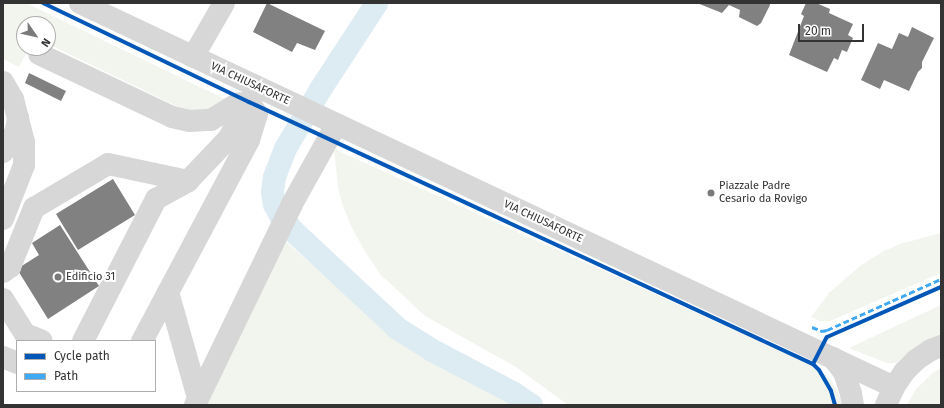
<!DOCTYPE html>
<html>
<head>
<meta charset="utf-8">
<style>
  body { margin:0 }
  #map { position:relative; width:944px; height:408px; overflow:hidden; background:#fff; font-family:"Fira Sans",sans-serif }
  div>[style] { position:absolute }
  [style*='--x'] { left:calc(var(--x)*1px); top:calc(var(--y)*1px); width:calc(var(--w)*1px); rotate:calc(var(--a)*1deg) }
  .green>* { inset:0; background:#f1f5ed }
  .canal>* { height:23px; margin:-11.5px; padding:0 11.5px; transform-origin:11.5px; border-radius:11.5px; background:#ddebf3 }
  .building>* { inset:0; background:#818181 }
  .minor>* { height:22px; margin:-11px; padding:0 11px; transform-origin:11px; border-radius:11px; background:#d7d7d7 }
  .quiet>* { height:3px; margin-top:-1.5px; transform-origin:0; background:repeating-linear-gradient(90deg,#3fa9f5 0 6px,transparent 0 9px) }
  .cycleway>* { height:4px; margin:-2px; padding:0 2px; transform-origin:2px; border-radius:2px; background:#0057b8 }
  .dots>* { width:11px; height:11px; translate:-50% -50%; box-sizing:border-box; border:2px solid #fff; border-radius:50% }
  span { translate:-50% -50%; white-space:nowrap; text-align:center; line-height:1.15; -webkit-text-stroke:4px #fff; paint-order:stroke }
  .street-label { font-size:11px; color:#333 }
  .poi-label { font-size:11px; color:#333 }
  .left { translate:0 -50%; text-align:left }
  .frame { position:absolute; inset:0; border:4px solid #333; pointer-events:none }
  .legend { position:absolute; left:16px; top:340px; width:140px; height:52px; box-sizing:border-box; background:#fff; border:1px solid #adadad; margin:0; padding:5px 7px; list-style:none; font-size:12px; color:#333 }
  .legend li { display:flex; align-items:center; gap:8px; height:20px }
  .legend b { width:20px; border:1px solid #adadad }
  .north { position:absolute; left:16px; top:16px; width:40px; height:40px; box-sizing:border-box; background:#fff; border:1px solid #adadad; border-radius:50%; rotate:124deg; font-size:11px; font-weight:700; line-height:16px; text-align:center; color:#333 }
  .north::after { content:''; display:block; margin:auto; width:14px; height:18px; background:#7a7a7a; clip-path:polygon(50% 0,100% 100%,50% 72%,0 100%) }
  .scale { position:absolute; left:798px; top:24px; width:66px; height:18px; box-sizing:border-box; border:2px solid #333; border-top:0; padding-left:5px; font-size:12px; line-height:14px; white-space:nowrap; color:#333; -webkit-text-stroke:3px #fff; paint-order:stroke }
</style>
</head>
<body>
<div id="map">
  <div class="green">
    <div style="clip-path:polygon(3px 3px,26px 3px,229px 101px,197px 116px,48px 44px,48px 24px,24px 24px,24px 48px,29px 48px,19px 67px,3px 59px)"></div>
    <div style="clip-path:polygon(334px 149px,814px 366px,829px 378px,836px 388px,843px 405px,568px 405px,516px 367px,425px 316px,380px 274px,364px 250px,351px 226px,343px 206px,338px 187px)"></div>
    <div style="clip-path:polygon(941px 233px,941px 273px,830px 321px,820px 321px,811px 317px,829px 293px,860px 266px,882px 252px,900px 244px)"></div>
    <div style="clip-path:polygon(285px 241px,400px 342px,511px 405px,204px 405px)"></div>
    <div style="clip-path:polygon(941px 305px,941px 334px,920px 345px,896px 363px,887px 363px,849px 348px)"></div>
    <div style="clip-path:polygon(941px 368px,941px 405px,907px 405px,916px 389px,934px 372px)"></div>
  </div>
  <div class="canal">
    <div style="--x:376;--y:3;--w:103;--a:123.1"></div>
    <div style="--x:320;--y:89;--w:69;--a:120.7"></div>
    <div style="--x:285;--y:148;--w:31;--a:111"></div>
    <div style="--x:274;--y:177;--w:15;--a:98"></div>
    <div style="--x:272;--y:192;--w:12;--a:81"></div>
    <div style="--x:274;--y:204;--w:13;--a:61"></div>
    <div style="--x:280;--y:215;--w:19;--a:51"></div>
    <div style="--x:292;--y:230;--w:144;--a:43"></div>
    <div style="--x:397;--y:328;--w:41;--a:32.2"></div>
    <div style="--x:432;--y:350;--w:90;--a:27.7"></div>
    <div style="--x:512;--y:392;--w:23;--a:34"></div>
  </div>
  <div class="building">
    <div style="clip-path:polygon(267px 3px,325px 31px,315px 50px,297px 43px,292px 52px,253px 32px)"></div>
    <div style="clip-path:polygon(697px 3px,770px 3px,770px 5px,761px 23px,757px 26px,739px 17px,740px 10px,729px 5px,722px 13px)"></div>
    <div style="clip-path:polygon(806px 3px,816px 3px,830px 9px,829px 13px,853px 24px,848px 35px,853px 38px,847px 52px,842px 50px,838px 60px,834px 58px,827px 72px,789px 55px,804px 16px,801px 14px)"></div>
    <div style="clip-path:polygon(912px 27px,934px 38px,922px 62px,922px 68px,918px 72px,909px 91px,884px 80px,880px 89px,861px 80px,878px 43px,892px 49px,899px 33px,908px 37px)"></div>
    <div style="clip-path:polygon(29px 73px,66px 91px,61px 101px,25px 83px)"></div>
    <div style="clip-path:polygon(113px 179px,135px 215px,78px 250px,56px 214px)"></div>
    <div style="clip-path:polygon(60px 225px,99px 286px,48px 319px,17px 269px,39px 255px,32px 243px)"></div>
  </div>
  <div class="minor">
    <div style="--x:80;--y:3;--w:900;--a:25.26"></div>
    <div style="--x:39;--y:54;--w:147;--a:25.3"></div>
    <div style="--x:172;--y:117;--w:17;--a:13"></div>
    <div style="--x:189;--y:121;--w:22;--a:-3"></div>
    <div style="--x:211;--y:120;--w:31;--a:-32"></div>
    <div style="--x:237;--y:104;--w:12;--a:-9"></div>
    <div style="--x:249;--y:102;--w:14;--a:56"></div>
    <div style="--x:257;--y:114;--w:27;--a:107"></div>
    <div style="--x:249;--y:140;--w:228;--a:118"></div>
    <div style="--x:193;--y:57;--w:62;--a:-60.1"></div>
    <div style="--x:3;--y:82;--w:20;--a:60"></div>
    <div style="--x:13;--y:99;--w:44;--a:75.7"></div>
    <div style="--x:24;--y:142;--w:23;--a:90"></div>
    <div style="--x:24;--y:165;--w:58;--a:111.3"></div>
    <div style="--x:3;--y:152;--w:11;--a:-52"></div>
    <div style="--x:10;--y:143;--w:14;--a:-65"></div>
    <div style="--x:16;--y:130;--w:13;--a:-81"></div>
    <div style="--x:3;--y:272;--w:9;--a:-36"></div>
    <div style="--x:10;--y:267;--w:64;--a:-67.9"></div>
    <div style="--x:34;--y:208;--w:86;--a:-30.7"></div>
    <div style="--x:108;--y:164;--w:82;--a:12"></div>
    <div style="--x:168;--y:292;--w:110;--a:74.2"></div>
    <div style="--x:3;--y:299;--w:41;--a:57.8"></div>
    <div style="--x:25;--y:334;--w:18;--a:22"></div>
    <div style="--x:83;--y:341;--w:160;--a:-62.8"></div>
    <div style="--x:156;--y:199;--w:37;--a:-29"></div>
    <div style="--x:188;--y:181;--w:58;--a:-46.4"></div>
    <div style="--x:228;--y:139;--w:50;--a:-59.8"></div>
    <div style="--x:3;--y:357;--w:15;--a:23"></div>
    <div style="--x:833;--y:358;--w:18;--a:52"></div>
    <div style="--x:844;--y:372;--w:23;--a:72"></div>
    <div style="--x:851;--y:394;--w:11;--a:80"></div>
    <div style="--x:195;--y:405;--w:223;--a:-64.2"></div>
    <div style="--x:292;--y:204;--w:90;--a:-60.9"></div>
    <div style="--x:886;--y:405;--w:20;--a:-66"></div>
    <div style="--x:894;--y:387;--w:18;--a:-56"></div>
    <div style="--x:904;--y:372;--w:17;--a:-45"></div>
    <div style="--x:916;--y:360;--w:18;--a:-34"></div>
    <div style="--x:931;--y:350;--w:11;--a:-22"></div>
  </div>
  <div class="quiet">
    <div style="--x:812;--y:327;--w:11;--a:22"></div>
    <div style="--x:822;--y:331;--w:5;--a:-11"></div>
    <div style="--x:827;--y:330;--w:125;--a:-24.1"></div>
  </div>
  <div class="cycleway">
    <div style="--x:43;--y:3;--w:229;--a:25.7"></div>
    <div style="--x:249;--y:102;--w:622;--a:24.92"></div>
    <div style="--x:813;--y:364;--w:8;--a:45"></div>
    <div style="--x:819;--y:370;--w:24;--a:60"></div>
    <div style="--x:831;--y:391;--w:15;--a:74"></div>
    <div style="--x:813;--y:364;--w:30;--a:-63"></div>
    <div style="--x:827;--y:337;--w:124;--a:-23.7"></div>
  </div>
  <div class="dots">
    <div style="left:711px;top:193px;background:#7a7a7a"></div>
    <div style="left:58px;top:277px;background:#7a7a7a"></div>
  </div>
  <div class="street-label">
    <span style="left:250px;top:84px;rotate:25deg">VIA CHIUSAFORTE</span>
    <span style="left:543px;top:222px;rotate:25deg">VIA CHIUSAFORTE</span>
  </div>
  <div class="poi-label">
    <span class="left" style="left:719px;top:193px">Piazzale Padre<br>Cesario da Rovigo</span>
    <span class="left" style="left:66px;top:277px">Edificio 31</span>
  </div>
  <div class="frame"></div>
  <ul class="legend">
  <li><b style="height:5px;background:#0057b8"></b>Cycle path</li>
  <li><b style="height:5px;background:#3fa9f5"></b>Path</li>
  </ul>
  <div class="north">N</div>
  <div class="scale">20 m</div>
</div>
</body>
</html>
